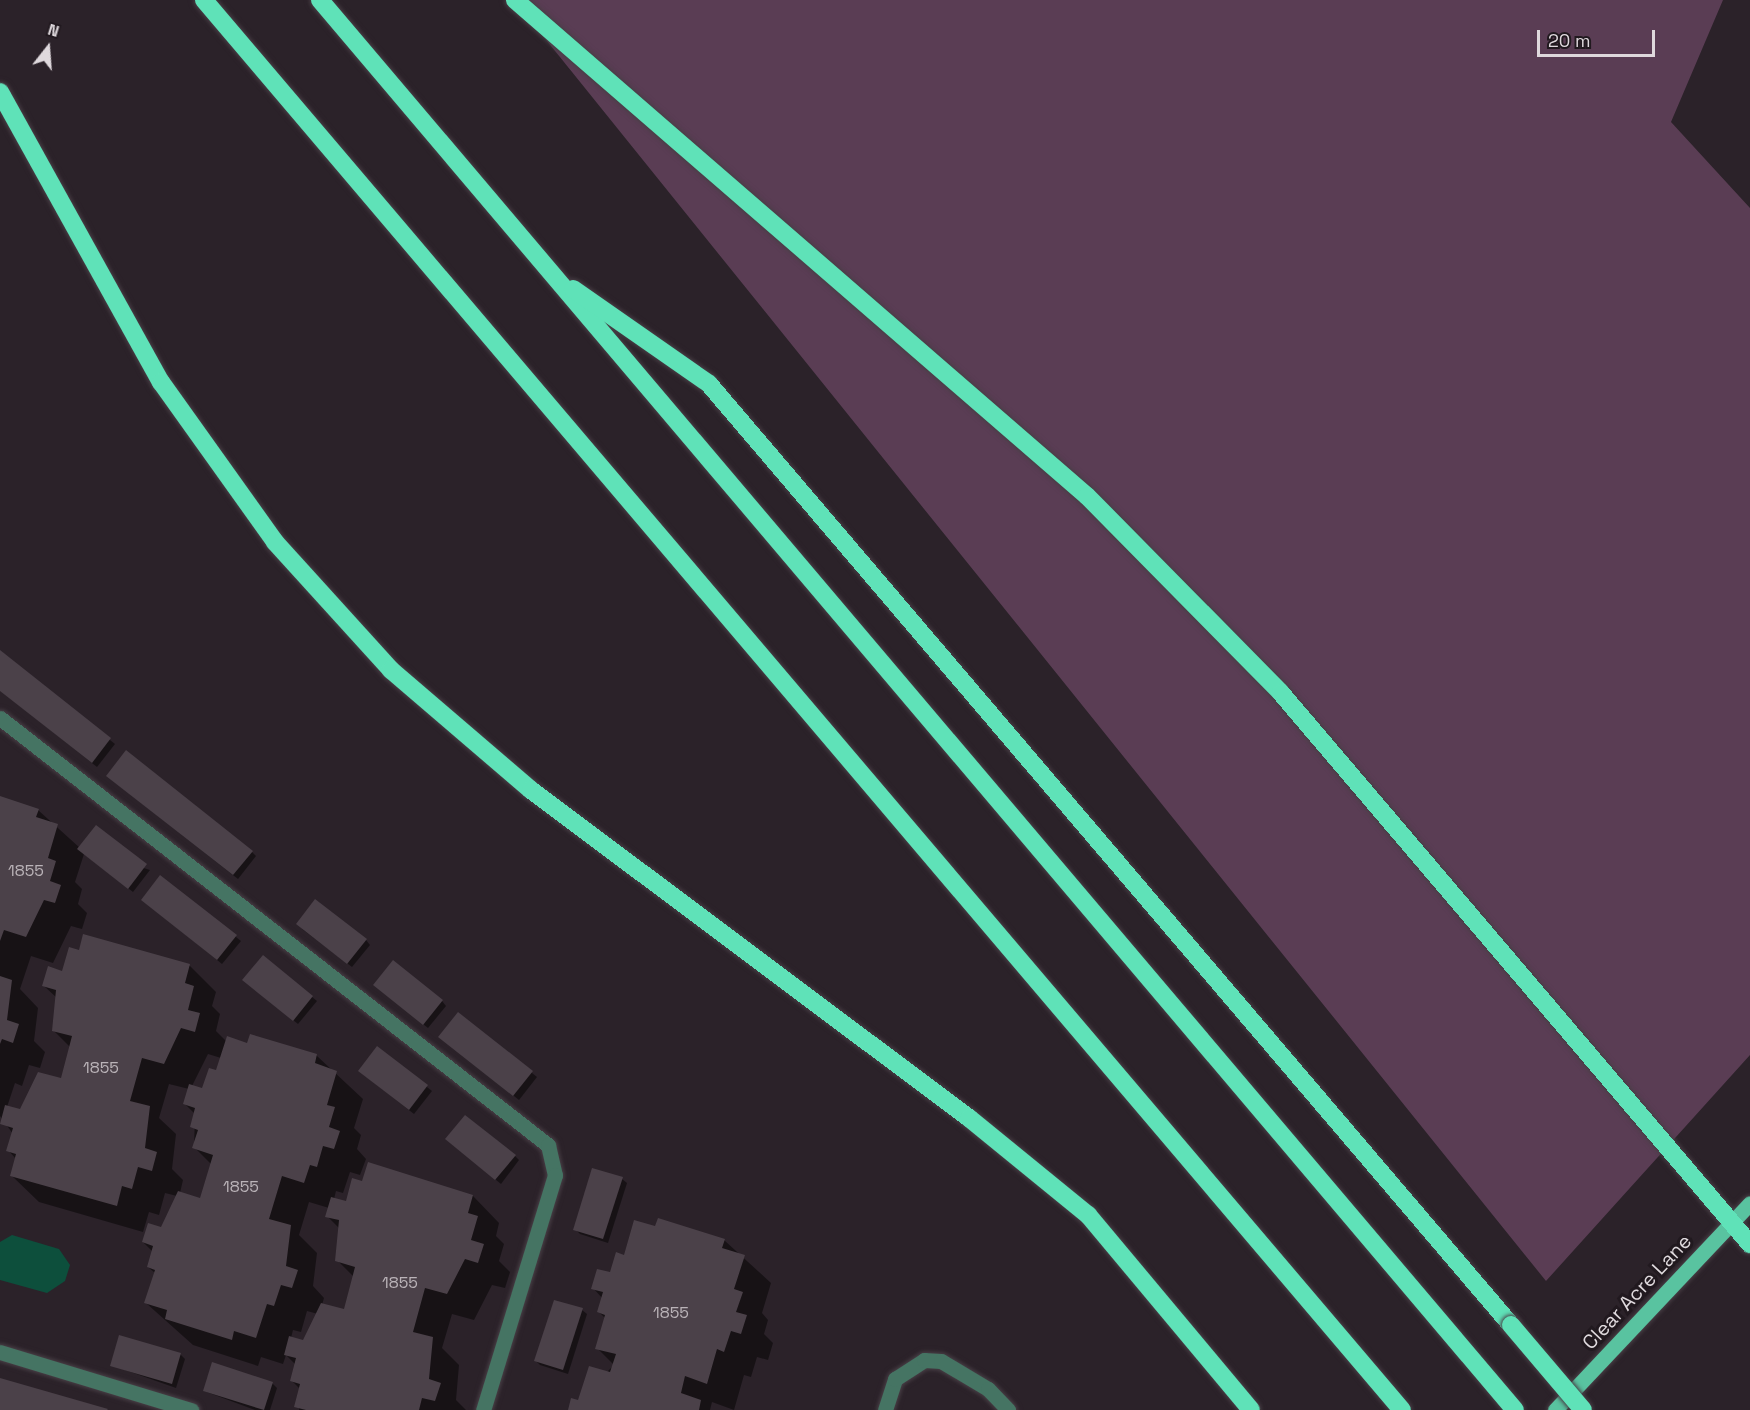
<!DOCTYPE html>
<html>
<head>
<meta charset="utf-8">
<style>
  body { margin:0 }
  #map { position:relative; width:1750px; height:1410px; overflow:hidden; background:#2b2229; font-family:"Space Grotesk",sans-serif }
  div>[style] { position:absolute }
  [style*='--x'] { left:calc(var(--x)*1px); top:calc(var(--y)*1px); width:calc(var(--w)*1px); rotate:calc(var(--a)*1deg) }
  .green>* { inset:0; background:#5a3d54 }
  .water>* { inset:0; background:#0d4f3c }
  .shadow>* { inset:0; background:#0007 }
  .building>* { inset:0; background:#4b4149 }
  .roads { filter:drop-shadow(0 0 2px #483f46) drop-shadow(0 0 2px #483f46) }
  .minor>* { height:15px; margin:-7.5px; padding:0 7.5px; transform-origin:7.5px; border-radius:7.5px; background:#457463 }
  .major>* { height:15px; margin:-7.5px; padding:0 7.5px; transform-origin:7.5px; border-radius:7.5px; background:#59c3a0 }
  .highway>* { height:18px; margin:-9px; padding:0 9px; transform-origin:9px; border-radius:9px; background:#5fe2b8 }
  .bridges { filter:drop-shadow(0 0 2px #483f46) drop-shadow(0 0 2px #483f46) }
  .highway-bridge>* { height:18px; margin:-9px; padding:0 9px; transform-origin:9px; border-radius:9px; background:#5fe2b8 }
  span { translate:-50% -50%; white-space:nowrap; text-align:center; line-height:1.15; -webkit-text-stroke:6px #21191f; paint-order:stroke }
  .number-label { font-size:16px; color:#bab3b8 }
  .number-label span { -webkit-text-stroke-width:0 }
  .street-label { font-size:20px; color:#dfd9dd }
  .north { position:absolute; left:18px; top:18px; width:60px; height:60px; -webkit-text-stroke:4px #21191f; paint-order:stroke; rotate:17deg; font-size:16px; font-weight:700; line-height:24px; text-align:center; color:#dfd9dd }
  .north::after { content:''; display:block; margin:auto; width:21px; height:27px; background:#dfd9dd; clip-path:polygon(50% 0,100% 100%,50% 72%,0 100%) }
  .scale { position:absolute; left:1537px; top:30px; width:118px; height:27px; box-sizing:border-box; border:3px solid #dfd9dd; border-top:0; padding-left:8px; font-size:18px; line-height:21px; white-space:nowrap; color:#dfd9dd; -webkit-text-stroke:4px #21191f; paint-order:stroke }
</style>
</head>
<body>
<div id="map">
  <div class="green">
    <div style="clip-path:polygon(514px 0,1723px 0,1671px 122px,1750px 208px,1750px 1055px,1546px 1281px)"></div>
  </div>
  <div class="water">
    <div style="clip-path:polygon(12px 1235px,59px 1249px,70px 1265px,65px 1281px,47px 1293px,0 1280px,0 1242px)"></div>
  </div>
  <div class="shadow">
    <div style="clip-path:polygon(0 652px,115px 744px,97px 767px,0 690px)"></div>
    <div style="clip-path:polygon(112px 780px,252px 852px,256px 856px,238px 879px)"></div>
    <div style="clip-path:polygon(evenodd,0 798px,38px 810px,80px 848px,150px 870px,133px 892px,84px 854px,75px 882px,82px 889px,78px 904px,87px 913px,82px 929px,71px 926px,53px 963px,31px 956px,20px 989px,38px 1008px,34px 1041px,45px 1052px,40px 1068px,29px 1065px,22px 1086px,15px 1083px,7px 1107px,20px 1111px,62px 1080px,71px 1048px,53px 1030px,57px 998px,44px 986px,63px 973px,190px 966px,216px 992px,212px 1006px,220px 1014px,216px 1031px,226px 1041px,248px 1044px,251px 1036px,317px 1056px,363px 1099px,354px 1128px,361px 1135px,357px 1149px,366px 1159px,360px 1175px,350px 1172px,343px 1193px,336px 1191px,334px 1199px,347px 1203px,363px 1183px,473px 1196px,499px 1223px,496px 1236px,504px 1244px,499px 1261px,510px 1272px,505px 1288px,492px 1285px,474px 1320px,452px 1314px,442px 1348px,459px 1365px,456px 1400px,466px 1410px,299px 1410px,300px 1389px,292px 1381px,296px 1365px,286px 1355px,283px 1364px,261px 1357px,258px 1366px,193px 1345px,146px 1303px,155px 1273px,148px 1267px,153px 1252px,143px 1242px,162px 1229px,177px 1196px,165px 1193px,159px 1215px,149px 1212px,143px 1232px,39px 1202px,12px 1176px,16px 1159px,8px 1150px,13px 1134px,0 1116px,0 798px,208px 1054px,221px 1058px,217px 1072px,203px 1090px,192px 1086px,208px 1054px,0 798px,169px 1084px,189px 1089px,185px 1104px,195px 1114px,194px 1147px,212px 1165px,201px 1199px,180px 1193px,183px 1180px,172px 1169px,176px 1134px,159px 1118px,169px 1084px,0 798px,309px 1202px,329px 1208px,327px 1216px,340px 1229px,337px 1260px,354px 1277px,345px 1311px,322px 1305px,324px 1298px,313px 1286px,317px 1253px,299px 1235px,309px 1202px,0 798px,307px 1311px,318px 1314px,304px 1342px,291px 1338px,293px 1330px,301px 1332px,307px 1311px)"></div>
    <div style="clip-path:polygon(161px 877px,241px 941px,222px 964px,148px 904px)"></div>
    <div style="clip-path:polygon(302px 929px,366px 940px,370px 945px,352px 967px)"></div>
    <div style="clip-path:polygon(249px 985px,312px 997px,317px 1001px,298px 1024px)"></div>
    <div style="clip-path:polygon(379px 989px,442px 1001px,446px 1006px,428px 1028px)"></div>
    <div style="clip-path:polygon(458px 1014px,537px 1077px,519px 1100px,445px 1041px)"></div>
    <div style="clip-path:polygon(377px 1048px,432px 1091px,414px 1114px,364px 1075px)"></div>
    <div style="clip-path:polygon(452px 1144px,515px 1156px,519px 1160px,501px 1184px)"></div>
    <div style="clip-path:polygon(622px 1179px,627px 1183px,608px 1243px,580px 1234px,575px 1229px)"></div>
    <div style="clip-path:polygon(656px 1228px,724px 1240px,771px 1283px,762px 1313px,768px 1320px,764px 1334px,773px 1343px,768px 1360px,757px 1357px,751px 1377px,744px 1375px,734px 1410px,712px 1402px,710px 1410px,569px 1410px,614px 1365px,597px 1348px,606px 1319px,599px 1312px,603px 1299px,593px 1288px)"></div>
    <div style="clip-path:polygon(582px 1310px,587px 1314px,568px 1374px,540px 1365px,536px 1361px)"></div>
    <div style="clip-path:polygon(180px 1354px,185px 1359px,176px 1388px,111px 1365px)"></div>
    <div style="clip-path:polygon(272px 1383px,277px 1388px,270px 1410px,255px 1410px,204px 1391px)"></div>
  </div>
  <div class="building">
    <div style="clip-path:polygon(0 650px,111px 738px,92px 763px,0 691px)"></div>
    <div style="clip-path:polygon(126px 750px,253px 851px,233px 875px,106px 776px)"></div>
    <div style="clip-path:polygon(0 796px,39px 809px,36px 817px,58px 824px,48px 858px,56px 861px,50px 881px,61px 885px,55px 903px,44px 900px,26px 937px,4px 930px,0 941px)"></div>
    <div style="clip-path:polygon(96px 825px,147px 864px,128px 889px,77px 849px)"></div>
    <div style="clip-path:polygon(160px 875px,237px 935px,217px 960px,141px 900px)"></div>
    <div style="clip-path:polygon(315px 899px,367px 939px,347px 964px,296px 924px)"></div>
    <div style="clip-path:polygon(83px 934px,190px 964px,185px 983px,194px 986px,188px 1010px,200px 1013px,195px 1032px,181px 1028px,164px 1064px,142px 1058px,130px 1101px,150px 1106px,145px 1148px,157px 1152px,152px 1171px,138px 1167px,132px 1189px,122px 1186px,117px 1206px,10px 1176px,16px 1154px,6px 1151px,13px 1128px,0 1124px,5px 1105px,20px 1109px,38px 1072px,61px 1078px,72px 1036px,52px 1031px,56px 990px,42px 986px,48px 966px,62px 971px,69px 947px,79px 950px)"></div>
    <div style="clip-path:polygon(263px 955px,313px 996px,293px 1021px,242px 980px)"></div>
    <div style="clip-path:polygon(393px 960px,443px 1000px,423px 1025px,373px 985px)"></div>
    <div style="clip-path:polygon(0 976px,12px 980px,7px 1020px,19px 1024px,13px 1043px,2px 1039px,0 1044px)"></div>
    <div style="clip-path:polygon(458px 1012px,533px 1071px,513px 1096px,438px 1037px)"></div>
    <div style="clip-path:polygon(250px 1034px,317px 1054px,315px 1063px,337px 1071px,327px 1105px,335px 1107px,329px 1127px,340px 1131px,334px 1149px,323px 1146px,317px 1167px,310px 1165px,304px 1183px,282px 1176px,269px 1219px,291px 1225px,286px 1266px,298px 1270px,292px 1288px,281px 1285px,274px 1306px,267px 1304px,256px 1338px,234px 1331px,232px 1340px,165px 1319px,167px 1310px,144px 1303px,155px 1270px,147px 1267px,153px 1246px,142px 1242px,148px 1223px,161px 1227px,178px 1191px,200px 1198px,213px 1155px,192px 1148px,198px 1130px,190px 1127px,195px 1108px,183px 1104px,189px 1084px,202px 1088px,209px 1068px,216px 1070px,227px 1036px,247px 1043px)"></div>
    <div style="clip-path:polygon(377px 1046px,428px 1085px,409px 1110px,358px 1071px)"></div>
    <div style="clip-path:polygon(465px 1115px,516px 1155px,495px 1180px,445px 1139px)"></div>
    <div style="clip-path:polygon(368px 1162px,473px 1195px,468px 1213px,478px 1216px,471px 1240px,484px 1244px,478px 1263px,465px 1259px,447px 1294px,425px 1288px,413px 1332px,433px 1337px,429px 1379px,441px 1383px,435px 1401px,422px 1398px,419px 1410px,306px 1410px,294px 1407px,300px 1384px,290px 1381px,296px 1358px,284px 1355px,289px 1336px,303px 1340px,321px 1303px,344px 1309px,355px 1267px,335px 1261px,339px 1220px,325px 1217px,331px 1197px,346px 1201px,352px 1178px,362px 1181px)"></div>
    <div style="clip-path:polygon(592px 1168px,623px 1177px,603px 1239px,573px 1230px)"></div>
    <div style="clip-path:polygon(658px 1218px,725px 1239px,722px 1248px,745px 1255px,734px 1289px,743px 1292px,736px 1312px,747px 1315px,741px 1334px,731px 1331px,724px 1352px,717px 1349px,707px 1384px,685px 1376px,681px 1393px,701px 1400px,699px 1410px,568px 1410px,571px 1398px,578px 1400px,589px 1366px,610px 1372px,616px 1354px,595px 1349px,605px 1315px,597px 1312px,603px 1292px,591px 1289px,597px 1269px,610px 1272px,616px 1252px,624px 1255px,634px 1220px,655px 1226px)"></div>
    <div style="clip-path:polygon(554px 1300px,583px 1308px,563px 1370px,534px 1361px)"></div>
    <div style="clip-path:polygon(119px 1335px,181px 1353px,172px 1384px,110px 1366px)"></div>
    <div style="clip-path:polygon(212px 1362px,273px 1382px,264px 1410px,203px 1391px)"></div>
    <div style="clip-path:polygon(0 1378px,108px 1409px,107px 1410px,0 1410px)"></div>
  </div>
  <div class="roads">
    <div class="minor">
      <div style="--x:0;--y:718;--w:695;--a:37.93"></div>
      <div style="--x:548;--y:1145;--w:31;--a:77"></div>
      <div style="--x:555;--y:1175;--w:246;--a:107"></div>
      <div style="--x:0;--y:1352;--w:200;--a:16.9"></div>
      <div style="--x:885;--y:1410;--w:33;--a:-72"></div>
      <div style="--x:895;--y:1379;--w:35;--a:-33"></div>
      <div style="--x:924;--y:1360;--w:17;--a:3"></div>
      <div style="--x:941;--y:1361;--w:55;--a:30.8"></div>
      <div style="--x:988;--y:1389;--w:29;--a:46"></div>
    </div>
    <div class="major">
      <div style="--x:1555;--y:1410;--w:284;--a:-46.7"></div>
    </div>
    <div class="highway">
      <div style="--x:204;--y:0;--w:1850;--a:49.65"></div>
      <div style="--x:320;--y:0;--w:1848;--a:49.72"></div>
      <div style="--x:515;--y:0;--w:757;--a:40.93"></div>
      <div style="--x:1087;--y:496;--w:276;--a:45.4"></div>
      <div style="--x:1281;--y:693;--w:724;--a:49.6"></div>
      <div style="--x:0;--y:92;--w:332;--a:61"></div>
      <div style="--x:161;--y:382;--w:196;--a:54.5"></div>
      <div style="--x:275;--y:542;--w:173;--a:47.8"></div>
      <div style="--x:391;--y:670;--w:184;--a:40.6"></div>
      <div style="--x:531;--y:790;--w:547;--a:36.83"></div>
      <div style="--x:969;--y:1118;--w:154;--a:39.2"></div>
      <div style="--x:1088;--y:1215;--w:254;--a:50.1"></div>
      <div style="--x:573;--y:289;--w:166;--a:34.9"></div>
      <div style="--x:709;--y:384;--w:1236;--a:49.56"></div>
    </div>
  </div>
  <div class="bridges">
    <div class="highway-bridge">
      <div style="--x:1511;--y:1325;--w:111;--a:49.7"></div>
    </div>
  </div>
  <div class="number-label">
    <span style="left:26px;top:871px">1855</span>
    <span style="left:101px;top:1068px">1855</span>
    <span style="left:241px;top:1187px">1855</span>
    <span style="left:400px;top:1283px">1855</span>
    <span style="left:671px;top:1313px">1855</span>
  </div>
  <div class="street-label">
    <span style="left:1637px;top:1292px;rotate:-47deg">Clear Acre Lane</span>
  </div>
  <div class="north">N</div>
  <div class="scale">20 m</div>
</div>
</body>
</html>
